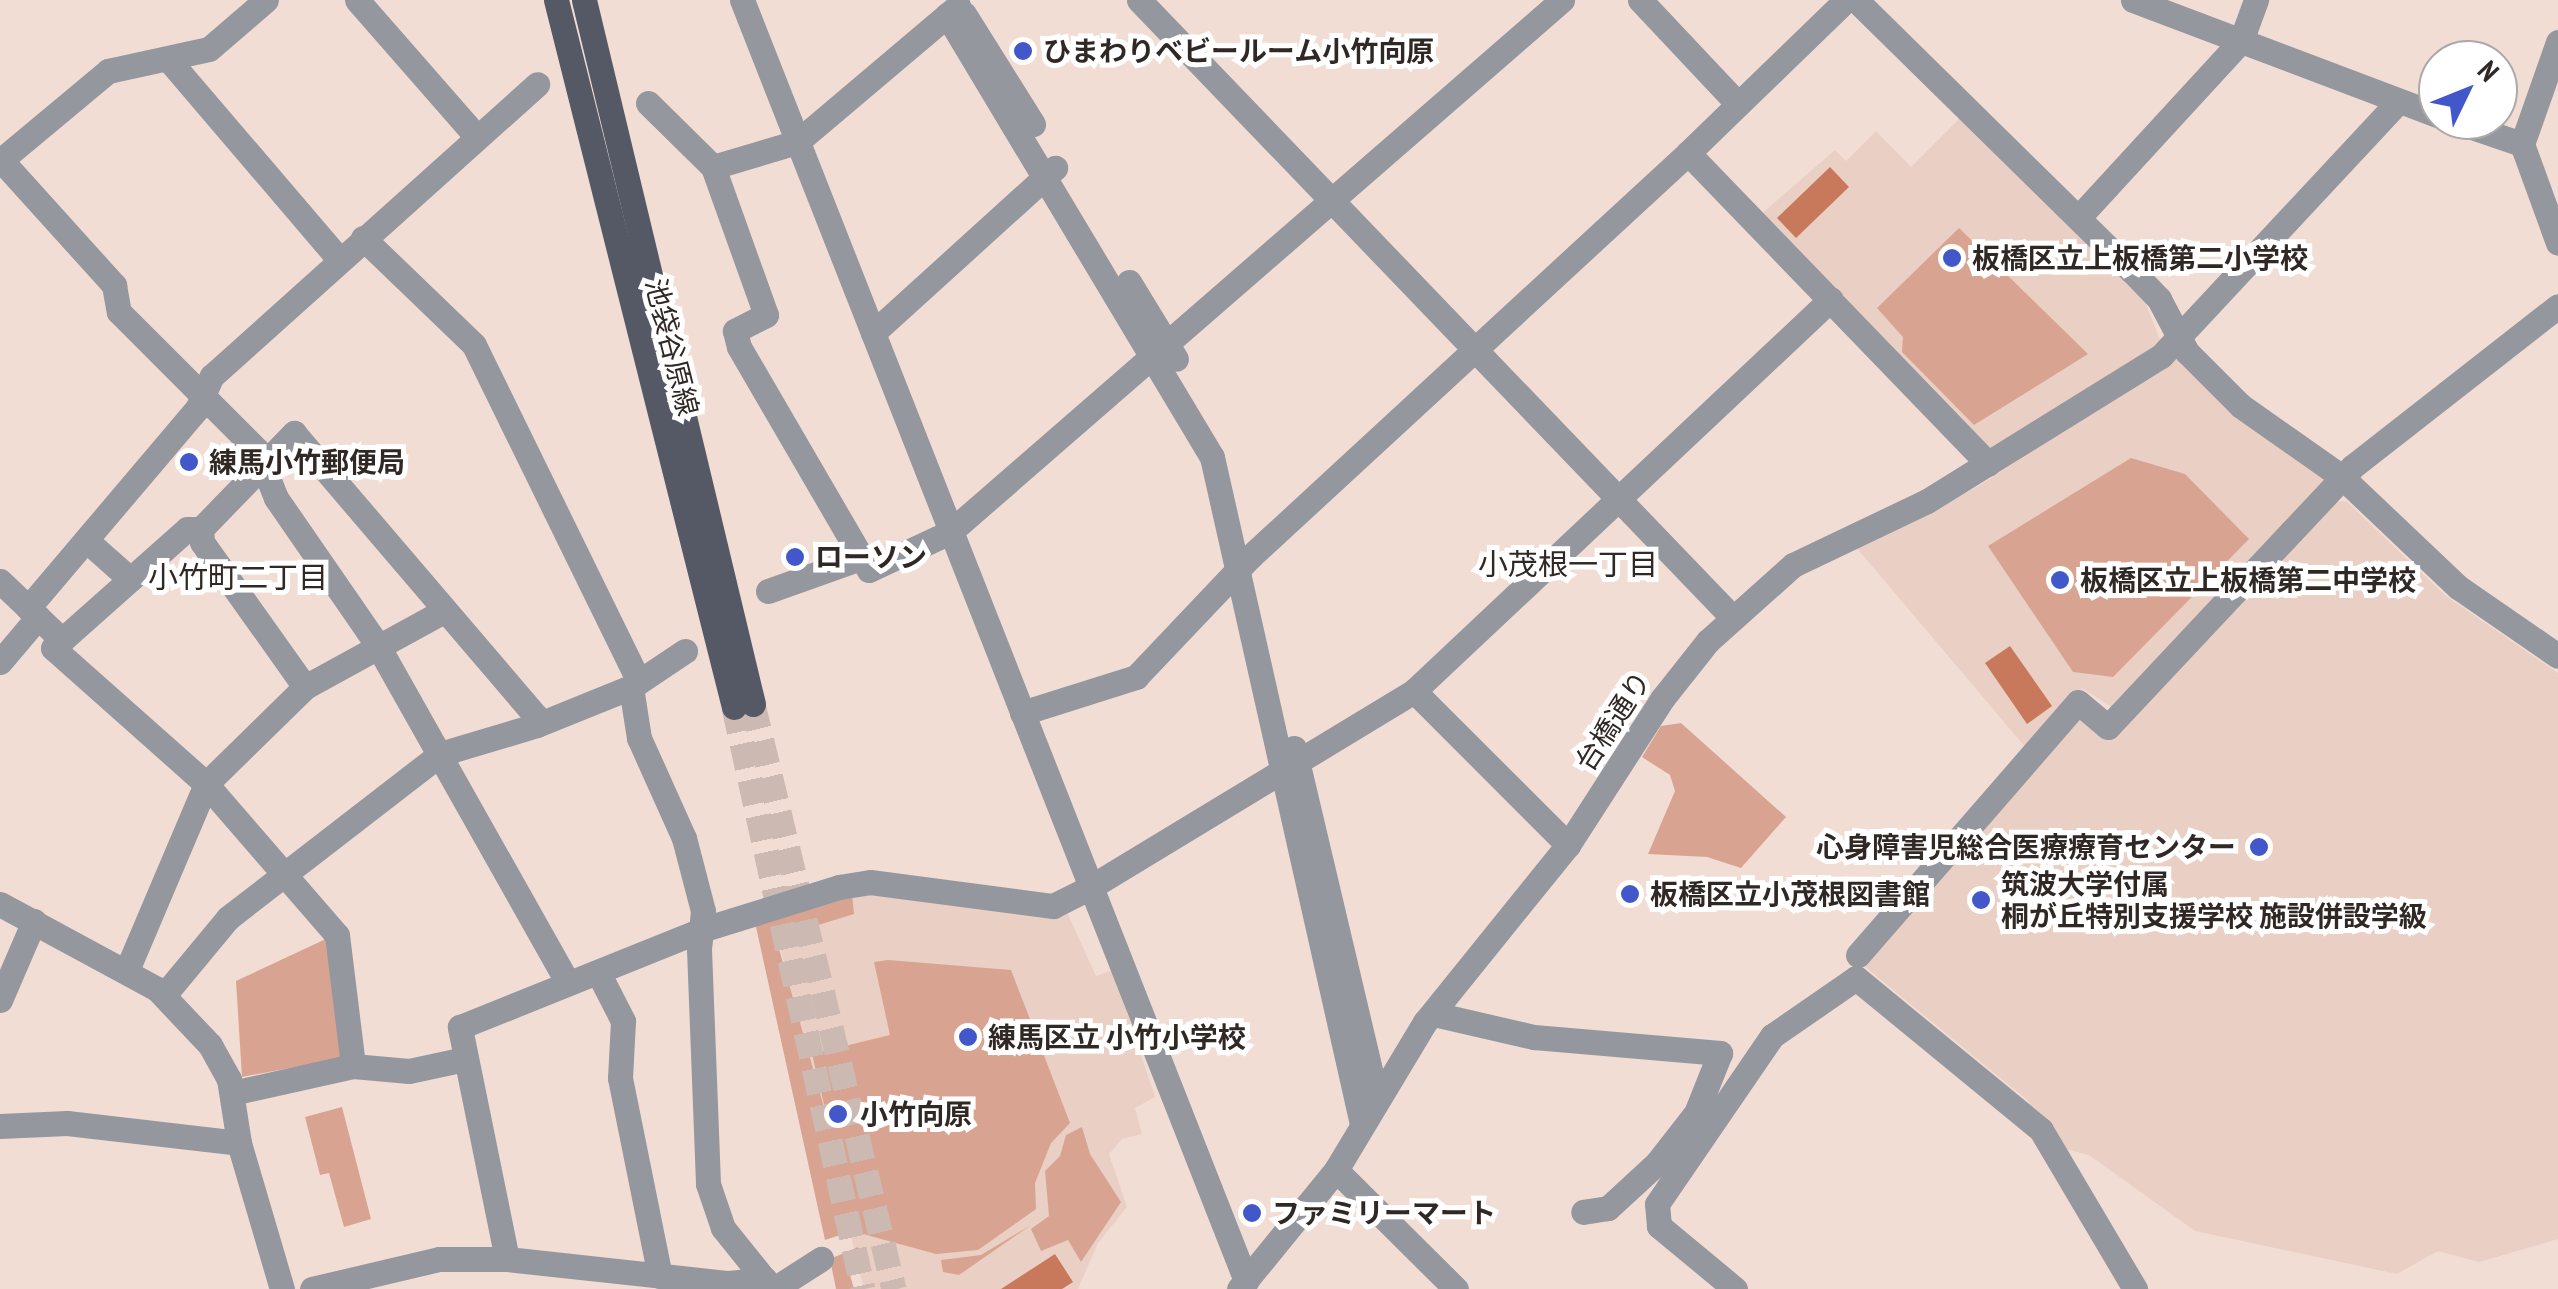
<!DOCTYPE html>
<html>
<head>
<meta charset="utf-8">
<style>
  body { margin:0 }
  #map { position:relative; width:2558px; height:1289px; overflow:hidden; background:#f2ddd5; font-family:"PT Sans Narrow","Noto Sans JP",sans-serif }
  div>[style] { position:absolute }
  [style*='--x'] { left:calc(var(--x)*1px); top:calc(var(--y)*1px); width:calc(var(--w)*1px); rotate:calc(var(--a)*1deg) }
  .built>* { inset:0; background:#eacfc4 }
  .green>* { inset:0; background:#d8a491 }
  .water>* { inset:0; background:#c9795b }
  .major-tunnel>* { height:25px; margin-top:-12.5px; transform-origin:0; background:repeating-linear-gradient(90deg,#cbb9b2 0 25px,transparent 0 37px) }
  .minor>* { height:25px; margin:-12.5px; padding:0 12.5px; transform-origin:12.5px; border-radius:12.5px; background:#94979e }
  .major>* { height:25px; margin:-12.5px; padding:0 12.5px; transform-origin:12.5px; border-radius:12.5px; background:#555966 }
  .dots>* { width:28px; height:28px; translate:-50% -50%; box-sizing:border-box; border:5px solid #fff; border-radius:50% }
  span { translate:-50% -50%; white-space:nowrap; text-align:center; line-height:1.15; -webkit-text-stroke:10px #fff; paint-order:stroke }
  .poi-label { font-size:28px; color:#302825; font-weight:700 }
  .left { translate:0 -50%; text-align:left }
  .right { translate:-100% -50%; text-align:right }
  .street-label { font-size:28px; color:#302825 }
  .neighbourhood-label { font-size:30px; color:#302825 }
  .north { position:absolute; left:2418px; top:40px; width:100px; height:100px; box-sizing:border-box; background:#fff; border:2px solid #aca9a8; border-radius:50%; rotate:47deg; font-size:28px; font-weight:700; line-height:40px; text-align:center; color:#302825 }
  .north::after { content:''; display:block; margin:auto; width:35px; height:45px; background:#4257ca; clip-path:polygon(50% 0,100% 100%,50% 72%,0 100%) }
</style>
</head>
<body>
<div id="map">
  <div class="built">
    <div style="clip-path:polygon(1963px 115px,2144px 299px,2160px 340px,2131px 366px,1991px 451px,1759px 216px,1835px 150px,1846px 161px,1876px 131px,1911px 167px)"></div>
    <div style="clip-path:polygon(2178px 357px,2330px 480px,2113px 708px,2082px 688px,2026px 748px,1855px 546px,1977px 487px)"></div>
    <div style="clip-path:polygon(2346px 501px,2446px 596px,2558px 673px,2558px 1239px,2479px 1262px,2438px 1251px,2397px 1274px,2195px 1231px,2089px 1155px,2065px 1149px,2026px 1099px,1864px 966px,1864px 956px,2073px 719px,2083px 716px,2105px 737px,2333px 502px)"></div>
    <div style="clip-path:polygon(873px 888px,1067px 912px,1096px 976px,1113px 970px,1155px 1097px,1135px 1108px,1142px 1134px,1122px 1139px,1109px 1154px,1127px 1207px,1098px 1243px,1078px 1289px,864px 1289px,773px 918px)"></div>
  </div>
  <div class="green">
    <div style="clip-path:polygon(1959px 228px,2088px 354px,1974px 425px,1902px 352px,1903px 337px,1877px 308px)"></div>
    <div style="clip-path:polygon(2131px 458px,2185px 474px,2249px 539px,2113px 677px,2073px 672px,1988px 546px)"></div>
    <div style="clip-path:polygon(1681px 723px,1786px 817px,1741px 868px,1707px 857px,1648px 854px,1675px 791px,1670px 775px,1642px 757px,1661px 726px)"></div>
    <div style="clip-path:polygon(852px 894px,854px 914px,776px 938px,829px 1125px,812px 1054px,890px 1035px,874px 962px,888px 960px,1011px 970px,1070px 1123px,1051px 1143px,1035px 1183px,1036px 1209px,978px 1250px,936px 1254px,852px 1231px,825px 1240px,754px 918px)"></div>
    <div style="clip-path:polygon(328px 938px,343px 1058px,242px 1077px,236px 981px)"></div>
    <div style="clip-path:polygon(342px 1107px,371px 1219px,344px 1227px,329px 1173px,320px 1175px,305px 1117px)"></div>
    <div style="clip-path:polygon(1082px 1127px,1090px 1154px,1121px 1202px,1081px 1262px,1068px 1240px,1041px 1251px,1031px 1229px,1049px 1216px,1045px 1171px,1060px 1156px,1066px 1135px)"></div>
    <div style="clip-path:polygon(1031px 1225px,959px 1275px,943px 1272px,941px 1260px,981px 1255px)"></div>
    <div style="clip-path:polygon(858px 1247px,862px 1269px,850px 1275px,854px 1289px,836px 1289px,830px 1259px)"></div>
  </div>
  <div class="water">
    <div style="clip-path:polygon(1830px 167px,1849px 187px,1796px 238px,1777px 218px)"></div>
    <div style="clip-path:polygon(2010px 646px,2052px 706px,2027px 724px,1985px 663px)"></div>
    <div style="clip-path:polygon(1055px 1254px,1073px 1282px,1062px 1289px,1001px 1289px)"></div>
  </div>
  <div class="major-tunnel">
    <div style="--x:753;--y:704;--w:602;--a:76.45"></div>
    <div style="--x:734;--y:707;--w:596;--a:77.5"></div>
  </div>
  <div class="minor">
    <div style="--x:357;--y:0;--w:182;--a:48.8"></div>
    <div style="--x:742;--y:0;--w:1377;--a:68.52"></div>
    <div style="--x:1139;--y:0;--w:856;--a:46.14"></div>
    <div style="--x:1640;--y:0;--w:143;--a:46.7"></div>
    <div style="--x:1846;--y:0;--w:220;--a:135.9"></div>
    <div style="--x:1688;--y:153;--w:432;--a:46"></div>
    <div style="--x:1856;--y:0;--w:387;--a:44.5"></div>
    <div style="--x:2132;--y:271;--w:39;--a:46"></div>
    <div style="--x:2159;--y:299;--w:60;--a:62.2"></div>
    <div style="--x:2187;--y:352;--w:76;--a:45"></div>
    <div style="--x:2241;--y:406;--w:123;--a:35.1"></div>
    <div style="--x:2342;--y:477;--w:160;--a:43.5"></div>
    <div style="--x:2458;--y:587;--w:121;--a:34.6"></div>
    <div style="--x:2133;--y:0;--w:326;--a:20.7"></div>
    <div style="--x:964;--y:14;--w:130;--a:57.9"></div>
    <div style="--x:947;--y:15;--w:515;--a:59.06"></div>
    <div style="--x:1212;--y:457;--w:684;--a:77.33"></div>
    <div style="--x:2558;--y:42;--w:108;--a:109.4"></div>
    <div style="--x:2522;--y:144;--w:105;--a:70"></div>
    <div style="--x:168;--y:59;--w:263;--a:49.5"></div>
    <div style="--x:648;--y:103;--w:91;--a:44.6"></div>
    <div style="--x:713;--y:167;--w:157;--a:70.3"></div>
    <div style="--x:766;--y:315;--w:35;--a:153"></div>
    <div style="--x:735;--y:331;--w:16;--a:76"></div>
    <div style="--x:739;--y:347;--w:258;--a:59.8"></div>
    <div style="--x:869;--y:570;--w:89;--a:-25.1"></div>
    <div style="--x:950;--y:532;--w:811;--a:-41"></div>
    <div style="--x:2451;--y:120;--w:75;--a:18.7"></div>
    <div style="--x:1;--y:160;--w:169;--a:47.9"></div>
    <div style="--x:114;--y:285;--w:27;--a:80"></div>
    <div style="--x:119;--y:312;--w:195;--a:45"></div>
    <div style="--x:257;--y:450;--w:52;--a:68.4"></div>
    <div style="--x:276;--y:498;--w:180;--a:55.4"></div>
    <div style="--x:378;--y:646;--w:387;--a:60.6"></div>
    <div style="--x:0;--y:161;--w:141;--a:-39.8"></div>
    <div style="--x:108;--y:71;--w:103;--a:-12.3"></div>
    <div style="--x:209;--y:49;--w:75;--a:-40.7"></div>
    <div style="--x:713;--y:167;--w:88;--a:-16.6"></div>
    <div style="--x:797;--y:142;--w:211;--a:-40.2"></div>
    <div style="--x:2079;--y:217;--w:239;--a:-47.4"></div>
    <div style="--x:2241;--y:41;--w:44;--a:-69.9"></div>
    <div style="--x:363;--y:238;--w:154;--a:43.9"></div>
    <div style="--x:474;--y:345;--w:375;--a:63.9"></div>
    <div style="--x:1129;--y:282;--w:90;--a:58.6"></div>
    <div style="--x:873;--y:333;--w:246;--a:-42.2"></div>
    <div style="--x:201;--y:529;--w:14;--a:180"></div>
    <div style="--x:187;--y:529;--w:179;--a:138.4"></div>
    <div style="--x:53;--y:648;--w:205;--a:41.6"></div>
    <div style="--x:206;--y:784;--w:200;--a:49.1"></div>
    <div style="--x:337;--y:935;--w:132;--a:83"></div>
    <div style="--x:86;--y:540;--w:59;--a:41.6"></div>
    <div style="--x:0;--y:581;--w:86;--a:43.6"></div>
    <div style="--x:768;--y:591;--w:96;--a:-19.6"></div>
    <div style="--x:28;--y:608;--w:261;--a:-49.7"></div>
    <div style="--x:197;--y:409;--w:36;--a:-66"></div>
    <div style="--x:212;--y:376;--w:437;--a:-41.9"></div>
    <div style="--x:0;--y:662;--w:59;--a:-49.8"></div>
    <div style="--x:305;--y:687;--w:178;--a:-125.4"></div>
    <div style="--x:202;--y:542;--w:13;--a:-94"></div>
    <div style="--x:201;--y:529;--w:134;--a:-45.9"></div>
    <div style="--x:294;--y:433;--w:371;--a:49.5"></div>
    <div style="--x:535;--y:715;--w:10;--a:79"></div>
    <div style="--x:631;--y:687;--w:52;--a:81.1"></div>
    <div style="--x:639;--y:738;--w:110;--a:65.8"></div>
    <div style="--x:684;--y:838;--w:75;--a:75.4"></div>
    <div style="--x:703;--y:911;--w:38;--a:96"></div>
    <div style="--x:699;--y:949;--w:235;--a:87.8"></div>
    <div style="--x:708;--y:1184;--w:46;--a:71.2"></div>
    <div style="--x:723;--y:1228;--w:78;--a:51.2"></div>
    <div style="--x:1414;--y:691;--w:218;--a:45"></div>
    <div style="--x:1022;--y:713;--w:120;--a:-17.5"></div>
    <div style="--x:1136;--y:677;--w:167;--a:-46.5"></div>
    <div style="--x:1251;--y:556;--w:594;--a:-42.68"></div>
    <div style="--x:1294;--y:748;--w:361;--a:76.7"></div>
    <div style="--x:0;--y:904;--w:179;--a:28.4"></div>
    <div style="--x:157;--y:989;--w:77;--a:46.6"></div>
    <div style="--x:210;--y:1045;--w:39;--a:61"></div>
    <div style="--x:229;--y:1079;--w:65;--a:81.1"></div>
    <div style="--x:239;--y:1143;--w:152;--a:73.6"></div>
    <div style="--x:1858;--y:955;--w:335;--a:-49"></div>
    <div style="--x:2078;--y:702;--w:39;--a:40"></div>
    <div style="--x:2108;--y:727;--w:357;--a:-46.8"></div>
    <div style="--x:2352;--y:467;--w:261;--a:-38"></div>
    <div style="--x:127;--y:970;--w:202;--a:-67"></div>
    <div style="--x:206;--y:784;--w:139;--a:-44.4"></div>
    <div style="--x:305;--y:687;--w:156;--a:-28.7"></div>
    <div style="--x:599;--y:974;--w:53;--a:62.9"></div>
    <div style="--x:623;--y:1021;--w:57;--a:93"></div>
    <div style="--x:620;--y:1078;--w:202;--a:78.6"></div>
    <div style="--x:165;--y:994;--w:99;--a:-50.3"></div>
    <div style="--x:228;--y:918;--w:268;--a:-37.7"></div>
    <div style="--x:440;--y:754;--w:101;--a:-16.6"></div>
    <div style="--x:537;--y:725;--w:101;--a:-22"></div>
    <div style="--x:631;--y:687;--w:65;--a:-33.7"></div>
    <div style="--x:0;--y:1000;--w:86;--a:-66.7"></div>
    <div style="--x:1434;--y:1014;--w:103;--a:13"></div>
    <div style="--x:1534;--y:1037;--w:187;--a:4.9"></div>
    <div style="--x:1720;--y:1053;--w:65;--a:111.8"></div>
    <div style="--x:1696;--y:1113;--w:63;--a:128"></div>
    <div style="--x:1657;--y:1163;--w:67;--a:137.4"></div>
    <div style="--x:1608;--y:1208;--w:25;--a:171"></div>
    <div style="--x:232;--y:1093;--w:124;--a:-12.6"></div>
    <div style="--x:353;--y:1066;--w:56;--a:5.1"></div>
    <div style="--x:409;--y:1071;--w:57;--a:-12.1"></div>
    <div style="--x:0;--y:1126;--w:67;--a:-2.6"></div>
    <div style="--x:67;--y:1123;--w:173;--a:6.6"></div>
    <div style="--x:1336;--y:1170;--w:169;--a:44.8"></div>
    <div style="--x:507;--y:1259;--w:237;--a:-101.5"></div>
    <div style="--x:460;--y:1027;--w:260;--a:-21.9"></div>
    <div style="--x:701;--y:930;--w:145;--a:-17.3"></div>
    <div style="--x:839;--y:887;--w:31;--a:-9"></div>
    <div style="--x:870;--y:882;--w:185;--a:7.5"></div>
    <div style="--x:1053;--y:906;--w:40;--a:-26.6"></div>
    <div style="--x:1089;--y:888;--w:380;--a:-31.2"></div>
    <div style="--x:1414;--y:691;--w:572;--a:-43.23"></div>
    <div style="--x:312;--y:1289;--w:130;--a:-13.3"></div>
    <div style="--x:439;--y:1259;--w:68;--a:0"></div>
    <div style="--x:507;--y:1259;--w:223;--a:6.2"></div>
    <div style="--x:729;--y:1283;--w:36;--a:-6"></div>
    <div style="--x:774;--y:1289;--w:56;--a:-32.6"></div>
    <div style="--x:1239;--y:1289;--w:154;--a:-50.8"></div>
    <div style="--x:1336;--y:1170;--w:173;--a:-59"></div>
    <div style="--x:1425;--y:1022;--w:228;--a:-51.1"></div>
    <div style="--x:1568;--y:845;--w:174;--a:-57.2"></div>
    <div style="--x:1662;--y:699;--w:74;--a:-51.6"></div>
    <div style="--x:1708;--y:641;--w:114;--a:-41.8"></div>
    <div style="--x:1793;--y:565;--w:148;--a:-25.5"></div>
    <div style="--x:1927;--y:501;--w:275;--a:-31.8"></div>
    <div style="--x:2161;--y:356;--w:347;--a:-47"></div>
    <div style="--x:1735;--y:1289;--w:99;--a:-140.3"></div>
    <div style="--x:1659;--y:1226;--w:22;--a:-95"></div>
    <div style="--x:1657;--y:1204;--w:204;--a:-55.6"></div>
    <div style="--x:1772;--y:1036;--w:102;--a:-34.6"></div>
    <div style="--x:1856;--y:978;--w:239;--a:39.4"></div>
    <div style="--x:2041;--y:1130;--w:185;--a:59.4"></div>
  </div>
  <div class="major">
    <div style="--x:556;--y:0;--w:729;--a:75.87"></div>
    <div style="--x:584;--y:0;--w:724;--a:76.5"></div>
  </div>
  <div class="dots">
    <div style="left:1023px;top:51px;background:#4257ca"></div>
    <div style="left:1952px;top:258px;background:#4257ca"></div>
    <div style="left:189px;top:462px;background:#4257ca"></div>
    <div style="left:795px;top:557px;background:#4257ca"></div>
    <div style="left:2060px;top:580px;background:#4257ca"></div>
    <div style="left:2259px;top:847px;background:#4257ca"></div>
    <div style="left:1630px;top:894px;background:#4257ca"></div>
    <div style="left:1981px;top:900px;background:#4257ca"></div>
    <div style="left:968px;top:1037px;background:#4257ca"></div>
    <div style="left:838px;top:1114px;background:#4257ca"></div>
    <div style="left:1252px;top:1213px;background:#4257ca"></div>
  </div>
  <div class="poi-label">
    <span class="left" style="left:1043px;top:51px">ひまわりベビールーム小竹向原</span>
    <span class="left" style="left:1972px;top:258px">板橋区立上板橋第二小学校</span>
    <span class="left" style="left:209px;top:462px">練馬小竹郵便局</span>
    <span class="left" style="left:815px;top:557px">ローソン</span>
    <span class="left" style="left:2080px;top:580px">板橋区立上板橋第二中学校</span>
    <span class="right" style="left:2236px;top:847px">心身障害児総合医療療育センター</span>
    <span class="left" style="left:2001px;top:900px">筑波大学付属<br>桐が丘特別支援学校 施設併設学級</span>
    <span class="left" style="left:1650px;top:894px">板橋区立小茂根図書館</span>
    <span class="left" style="left:988px;top:1037px">練馬区立 小竹小学校</span>
    <span class="left" style="left:860px;top:1114px">小竹向原</span>
    <span class="left" style="left:1272px;top:1213px">ファミリーマート</span>
  </div>
  <div class="street-label">
    <span style="left:672px;top:347px;rotate:76deg">池袋谷原線</span>
    <span style="left:1613px;top:721px;rotate:-57deg">台橋通り</span>
  </div>
  <div class="neighbourhood-label">
    <span style="left:1568px;top:564px">小茂根一丁目</span>
    <span style="left:238px;top:577px">小竹町二丁目</span>
  </div>
  <div class="north">N</div>
</div>
</body>
</html>
